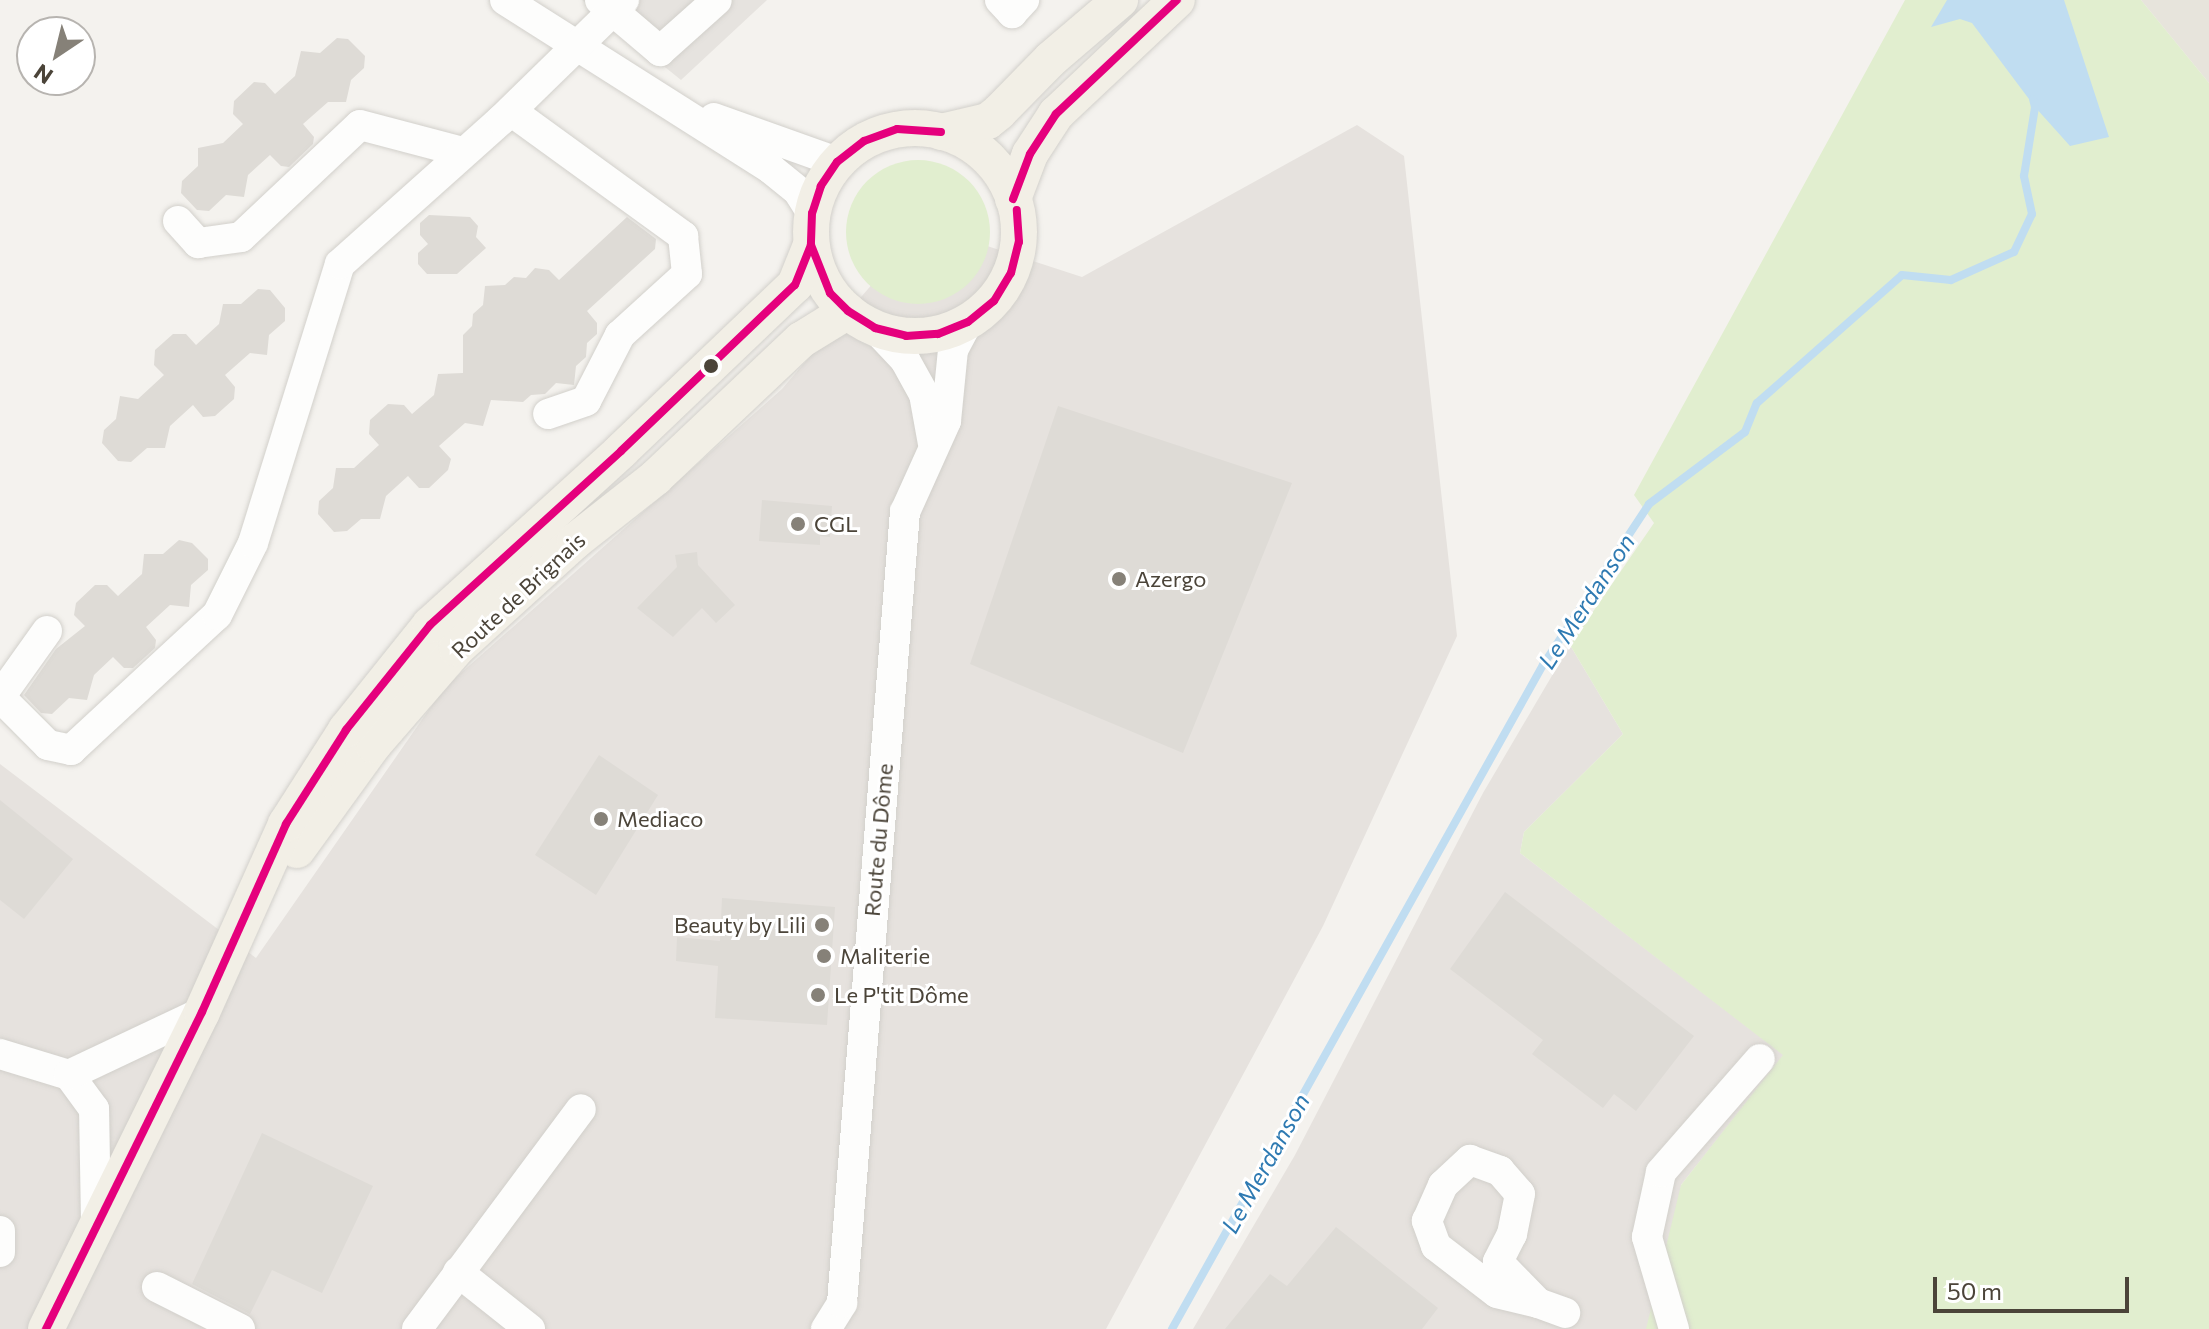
<!DOCTYPE html>
<html>
<head>
<meta charset="utf-8">
<style>
  body { margin:0 }
  #map { position:relative; width:2209px; height:1329px; overflow:hidden; background:#f4f2ee; font-family:Commissioner,sans-serif }
  div>[style] { position:absolute }
  [style*='--x'] { left:calc(var(--x)*1px); top:calc(var(--y)*1px); width:calc(var(--w)*1px); rotate:calc(var(--a)*1deg) }
  .residential>* { inset:0; background:#e7e4dc }
  .industrial>* { inset:0; background:#e6e2de }
  .green>* { inset:0; background:#e1eecf }
  .round { border-radius:50% }
  .parking>* { inset:0; background:#e6e3df }
  .water>* { inset:0; background:#c0ddf1 }
  .stream>* { height:8px; margin:-4px; padding:0 4px; transform-origin:4px; border-radius:4px; background:#c0ddf1 }
  .building>* { inset:0; background:#dedbd6 }
  .roads { filter:drop-shadow(0 0 2px #d2d0cb) drop-shadow(0 0 2px #d2d0cb) }
  .minor>* { height:30px; margin:-15px; padding:0 15px; transform-origin:15px; border-radius:15px; background:#fdfdfc }
  .major>* { height:36px; margin:-18px; padding:0 18px; transform-origin:18px; border-radius:18px; background:#f2efe6 }
  .major>.ring { margin:-18px; padding:0; box-sizing:content-box; background:none; border:36px solid #f2efe6; border-radius:50% }
  .bus-1>* { height:8px; margin:-4px; padding:0 4px; transform-origin:4px; border-radius:4px; background:#e5007d }
  .dots>* { width:22px; height:22px; translate:-50% -50%; box-sizing:border-box; border:4px solid #fff; border-radius:50% }
  span { translate:-50% -50%; white-space:nowrap; text-align:center; line-height:1.15; -webkit-text-stroke:6px #fff; paint-order:stroke }
  .poi-label { font-size:22px; color:#4b4439 }
  .left { translate:0 -50%; text-align:left }
  .right { translate:-100% -50%; text-align:right }
  .street-label { font-size:22px; color:#4b4439 }
  .water-label { font-size:24px; color:#2e7ab2; font-style:italic }
  .north { position:absolute; left:16px; top:16px; width:80px; height:80px; box-sizing:border-box; background:#fff; border:2px solid #b7b4b0; border-radius:50%; rotate:215deg; font-size:22px; font-weight:700; line-height:32px; text-align:center; color:#4b4439 }
  .north::after { content:''; display:block; margin:auto; width:28px; height:36px; background:#868178; clip-path:polygon(50% 0,100% 100%,50% 72%,0 100%) }
  .scale { position:absolute; left:1933px; top:1277px; width:196px; height:36px; box-sizing:border-box; border:4px solid #4b4439; border-top:0; padding-left:10px; font-size:24px; line-height:28px; white-space:nowrap; color:#4b4439; -webkit-text-stroke:6px #fff; paint-order:stroke }
</style>
</head>
<body>
<div id="map">
  <div class="residential">
    <div style="clip-path:polygon(2141px 0,2209px 0,2209px 83px)"></div>
  </div>
  <div class="industrial">
    <div style="clip-path:polygon(1357px 125px,1404px 156px,1457px 636px,1323px 926px,1106px 1329px,0 1329px,0 764px,256px 958px,444px 688px,782px 389px,923px 225px,1082px 277px)"></div>
    <div style="clip-path:polygon(1570px 645px,1623px 734px,1524px 832px,1520px 853px,1784px 1055px,1681px 1185px,1709px 1329px,1193px 1329px,1295px 1155px,1483px 793px)"></div>
  </div>
  <div class="green">
    <div style="clip-path:polygon(1905px 0,2141px 0,2209px 83px,2209px 1329px,1646px 1329px,1681px 1185px,1783px 1055px,1520px 853px,1524px 832px,1623px 734px,1570px 645px,1654px 523px,1634px 495px)"></div>
    <div class="round" style="left:846px;top:160px;width:144px;height:144px"></div>
  </div>
  <div class="parking">
    <div style="clip-path:polygon(582px 0,767px 0,681px 80px)"></div>
  </div>
  <div class="water">
    <div style="clip-path:polygon(1947px 0,2064px 0,2109px 137px,2070px 146px,2035px 107px,1972px 23px,1960px 19px,1931px 27px)"></div>
  </div>
  <div class="stream">
    <div style="--x:1172;--y:1329;--w:761;--a:-60.81"></div>
    <div style="--x:1543;--y:665;--w:193;--a:-56.6"></div>
    <div style="--x:1649;--y:504;--w:120;--a:-36.9"></div>
    <div style="--x:1745;--y:432;--w:31;--a:-68"></div>
    <div style="--x:1757;--y:403;--w:193;--a:-41.4"></div>
    <div style="--x:1902;--y:275;--w:49;--a:5.8"></div>
    <div style="--x:1951;--y:280;--w:69;--a:-24"></div>
    <div style="--x:2014;--y:252;--w:42;--a:-64.7"></div>
    <div style="--x:2032;--y:214;--w:39;--a:-102"></div>
    <div style="--x:2024;--y:176;--w:70;--a:-80.9"></div>
    <div style="--x:2035;--y:107;--w:8;--a:-104"></div>
  </div>
  <div class="building">
    <div style="clip-path:polygon(337px 38px,348px 39px,365px 56px,364px 68px,351px 80px,346px 102px,328px 102px,303px 124px,314px 137px,313px 144px,289px 167px,281px 166px,270px 155px,248px 175px,244px 197px,226px 195px,209px 211px,197px 210px,181px 193px,182px 181px,198px 166px,198px 148px,223px 143px,243px 124px,233px 114px,234px 101px,254px 82px,265px 83px,275px 94px,295px 76px,301px 51px,320px 53px)"></div>
    <div style="clip-path:polygon(429px 215px,470px 217px,478px 226px,476px 237px,486px 248px,457px 274px,427px 274px,418px 264px,418px 253px,428px 244px,420px 235px,420px 223px)"></div>
    <div style="clip-path:polygon(627px 217px,656px 239px,655px 249px,587px 311px,597px 323px,597px 334px,587px 343px,586px 357px,576px 366px,574px 385px,556px 383px,545px 394px,531px 395px,523px 402px,491px 400px,483px 426px,465px 423px,439px 446px,451px 459px,448px 470px,429px 488px,419px 488px,408px 476px,386px 496px,380px 519px,361px 519px,347px 531px,334px 532px,318px 514px,319px 501px,333px 488px,336px 468px,354px 468px,379px 445px,369px 434px,370px 420px,388px 404px,404px 405px,412px 414px,434px 395px,438px 374px,463px 373px,463px 335px,472px 326px,473px 314px,483px 305px,485px 286px,505px 285px,514px 277px,526px 278px,535px 268px,549px 270px,559px 280px)"></div>
    <div style="clip-path:polygon(258px 289px,270px 290px,285px 308px,285px 321px,269px 335px,267px 355px,250px 353px,225px 375px,235px 387px,234px 399px,215px 416px,203px 417px,193px 405px,170px 426px,165px 448px,147px 448px,131px 462px,118px 461px,102px 443px,104px 430px,116px 419px,120px 396px,138px 399px,164px 375px,154px 365px,155px 350px,173px 334px,186px 334px,196px 345px,219px 324px,223px 304px,241px 304px)"></div>
    <div style="clip-path:polygon(1058px 406px,1292px 483px,1183px 753px,970px 664px)"></div>
    <div style="clip-path:polygon(762px 500px,832px 506px,830px 537px,820px 536px,820px 545px,759px 541px)"></div>
    <div style="clip-path:polygon(179px 540px,192px 543px,208px 559px,208px 570px,191px 585px,189px 607px,170px 605px,146px 627px,156px 640px,155px 648px,133px 668px,124px 668px,113px 657px,94px 675px,87px 700px,69px 698px,52px 714px,41px 713px,24px 695px,56px 649px,85px 626px,74px 615px,76px 603px,95px 585px,107px 585px,118px 596px,142px 574px,144px 554px,163px 554px)"></div>
    <div style="clip-path:polygon(697px 552px,698px 565px,735px 605px,716px 623px,702px 608px,673px 637px,637px 608px,677px 567px,675px 555px)"></div>
    <div style="clip-path:polygon(599px 755px,658px 795px,596px 895px,535px 855px)"></div>
    <div style="clip-path:polygon(0 800px,73px 859px,24px 919px,0 900px)"></div>
    <div style="clip-path:polygon(1505px 892px,1694px 1036px,1636px 1111px,1614px 1094px,1603px 1108px,1532px 1054px,1543px 1040px,1450px 969px)"></div>
    <div style="clip-path:polygon(722px 898px,835px 907px,827px 1025px,715px 1018px,718px 966px,676px 961px,677px 937px,720px 941px)"></div>
    <div style="clip-path:polygon(262px 1133px,373px 1186px,322px 1293px,272px 1270px,250px 1314px,192px 1284px)"></div>
    <div style="clip-path:polygon(1336px 1227px,1438px 1308px,1422px 1329px,1225px 1329px,1270px 1274px,1287px 1286px)"></div>
  </div>
  <div class="roads">
    <div class="minor">
      <div style="--x:505;--y:0;--w:315;--a:32.4"></div>
      <div style="--x:771;--y:169;--w:35;--a:39"></div>
      <div style="--x:798;--y:191;--w:26;--a:58"></div>
      <div style="--x:600;--y:0;--w:79;--a:40.4"></div>
      <div style="--x:660;--y:51;--w:76;--a:-41.8"></div>
      <div style="--x:1000;--y:0;--w:18;--a:47"></div>
      <div style="--x:1012;--y:13;--w:18;--a:-47"></div>
      <div style="--x:511;--y:111;--w:213;--a:36"></div>
      <div style="--x:683;--y:236;--w:38;--a:84"></div>
      <div style="--x:687;--y:274;--w:91;--a:137.7"></div>
      <div style="--x:620;--y:335;--w:74;--a:117.3"></div>
      <div style="--x:586;--y:401;--w:40;--a:161.1"></div>
      <div style="--x:714;--y:118;--w:131;--a:19.7"></div>
      <div style="--x:178;--y:221;--w:30;--a:48"></div>
      <div style="--x:198;--y:243;--w:43;--a:-7.9"></div>
      <div style="--x:241;--y:237;--w:163;--a:-43.3"></div>
      <div style="--x:360;--y:125;--w:106;--a:14.7"></div>
      <div style="--x:875;--y:328;--w:44;--a:46.8"></div>
      <div style="--x:905;--y:360;--w:39;--a:61"></div>
      <div style="--x:924;--y:394;--w:51;--a:79.8"></div>
      <div style="--x:47;--y:631;--w:77;--a:125.5"></div>
      <div style="--x:2;--y:694;--w:7;--a:74"></div>
      <div style="--x:4;--y:701;--w:62;--a:45"></div>
      <div style="--x:48;--y:745;--w:24;--a:12"></div>
      <div style="--x:71;--y:750;--w:199;--a:-42.8"></div>
      <div style="--x:217;--y:615;--w:80;--a:-63.4"></div>
      <div style="--x:253;--y:543;--w:292;--a:-72.7"></div>
      <div style="--x:340;--y:264;--w:216;--a:-41.8"></div>
      <div style="--x:501;--y:120;--w:172;--a:-44.3"></div>
      <div style="--x:0;--y:1054;--w:72;--a:16.9"></div>
      <div style="--x:96;--y:1221;--w:112;--a:-91"></div>
      <div style="--x:94;--y:1109;--w:42;--a:-126.3"></div>
      <div style="--x:69;--y:1075;--w:147;--a:-25.3"></div>
      <div style="--x:0;--y:1231;--w:21;--a:90"></div>
      <div style="--x:458;--y:1272;--w:92;--a:38.4"></div>
      <div style="--x:157;--y:1287;--w:93;--a:26.8"></div>
      <div style="--x:1538;--y:1303;--w:42;--a:-166.3"></div>
      <div style="--x:1497;--y:1293;--w:77;--a:-142.4"></div>
      <div style="--x:1436;--y:1246;--w:27;--a:-110"></div>
      <div style="--x:1427;--y:1221;--w:39;--a:-66"></div>
      <div style="--x:1443;--y:1185;--w:37;--a:-43"></div>
      <div style="--x:1470;--y:1160;--w:32;--a:20"></div>
      <div style="--x:1500;--y:1171;--w:30;--a:49"></div>
      <div style="--x:1520;--y:1194;--w:41;--a:101.3"></div>
      <div style="--x:1512;--y:1234;--w:31;--a:117"></div>
      <div style="--x:1498;--y:1262;--w:57;--a:45.7"></div>
      <div style="--x:1538;--y:1303;--w:29;--a:20"></div>
      <div style="--x:417;--y:1329;--w:274;--a:-53.3"></div>
      <div style="--x:826;--y:1329;--w:31;--a:-58"></div>
      <div style="--x:842;--y:1303;--w:794;--a:-85.45"></div>
      <div style="--x:905;--y:512;--w:100;--a:-65.7"></div>
      <div style="--x:946;--y:421;--w:71;--a:-84.4"></div>
      <div style="--x:953;--y:350;--w:32;--a:-62"></div>
      <div style="--x:1674;--y:1329;--w:96;--a:-106.4"></div>
      <div style="--x:1647;--y:1237;--w:66;--a:-77.8"></div>
      <div style="--x:1661;--y:1172;--w:150;--a:-48.8"></div>
    </div>
    <div class="major">
      <div class="ring" style="left:811px;top:128px;width:172px;height:172px"></div>
      <div style="--x:941;--y:132;--w:48;--a:-13.2"></div>
      <div style="--x:988;--y:121;--w:14;--a:-39"></div>
      <div style="--x:999;--y:112;--w:74;--a:-45.5"></div>
      <div style="--x:1051;--y:59;--w:91;--a:-40.5"></div>
      <div style="--x:1013;--y:199;--w:48;--a:-69.3"></div>
      <div style="--x:1030;--y:154;--w:48;--a:-57"></div>
      <div style="--x:1056;--y:114;--w:166;--a:-43.3"></div>
      <div style="--x:297;--y:850;--w:130;--a:-54.1"></div>
      <div style="--x:373;--y:745;--w:128;--a:-49.1"></div>
      <div style="--x:457;--y:648;--w:159;--a:-42.2"></div>
      <div style="--x:575;--y:541;--w:102;--a:-38.2"></div>
      <div style="--x:655;--y:478;--w:201;--a:-43.4"></div>
      <div style="--x:801;--y:340;--w:55;--a:-31.7"></div>
      <div style="--x:46;--y:1329;--w:353;--a:-63.8"></div>
      <div style="--x:202;--y:1012;--w:206;--a:-65.9"></div>
      <div style="--x:286;--y:824;--w:112;--a:-57.4"></div>
      <div style="--x:346;--y:730;--w:134;--a:-51.3"></div>
      <div style="--x:430;--y:625;--w:258;--a:-42.3"></div>
      <div style="--x:621;--y:451;--w:240;--a:-43.7"></div>
      <div style="--x:795;--y:285;--w:43;--a:-68.2"></div>
    </div>
  </div>
  <div class="bus-1">
    <div style="--x:941;--y:132;--w:44;--a:-176.1"></div>
    <div style="--x:897;--y:129;--w:35;--a:160"></div>
    <div style="--x:864;--y:141;--w:34;--a:142"></div>
    <div style="--x:837;--y:162;--w:29;--a:124"></div>
    <div style="--x:821;--y:186;--w:28;--a:108"></div>
    <div style="--x:812;--y:213;--w:32;--a:92"></div>
    <div style="--x:811;--y:245;--w:52;--a:68.4"></div>
    <div style="--x:830;--y:293;--w:25;--a:45"></div>
    <div style="--x:848;--y:311;--w:32;--a:32"></div>
    <div style="--x:875;--y:328;--w:32;--a:14"></div>
    <div style="--x:906;--y:336;--w:32;--a:-4"></div>
    <div style="--x:938;--y:334;--w:32;--a:-22"></div>
    <div style="--x:968;--y:322;--w:33;--a:-39"></div>
    <div style="--x:994;--y:301;--w:33;--a:-59"></div>
    <div style="--x:1011;--y:273;--w:32;--a:-76"></div>
    <div style="--x:1019;--y:242;--w:32;--a:-94"></div>
    <div style="--x:1013;--y:199;--w:48;--a:-69.3"></div>
    <div style="--x:1030;--y:154;--w:48;--a:-57"></div>
    <div style="--x:1056;--y:114;--w:166;--a:-43.3"></div>
    <div style="--x:46;--y:1329;--w:353;--a:-63.8"></div>
    <div style="--x:202;--y:1012;--w:206;--a:-65.9"></div>
    <div style="--x:286;--y:824;--w:112;--a:-57.4"></div>
    <div style="--x:346;--y:730;--w:134;--a:-51.3"></div>
    <div style="--x:430;--y:625;--w:258;--a:-42.3"></div>
    <div style="--x:621;--y:451;--w:240;--a:-43.7"></div>
    <div style="--x:795;--y:285;--w:43;--a:-68.2"></div>
  </div>
  <div class="dots">
    <div style="left:711px;top:366px;background:#4b4439"></div>
    <div style="left:798px;top:524px;background:#868178"></div>
    <div style="left:1119px;top:579px;background:#868178"></div>
    <div style="left:601px;top:819px;background:#868178"></div>
    <div style="left:822px;top:925px;background:#868178"></div>
    <div style="left:824px;top:956px;background:#868178"></div>
    <div style="left:818px;top:995px;background:#868178"></div>
  </div>
  <div class="poi-label">
    <span class="left" style="left:814px;top:524px">CGL</span>
    <span class="left" style="left:1135px;top:579px">Azergo</span>
    <span class="left" style="left:617px;top:819px">Mediaco</span>
    <span class="right" style="left:806px;top:925px">Beauty by Lili</span>
    <span class="left" style="left:840px;top:956px">Maliterie</span>
    <span class="left" style="left:834px;top:995px">Le P'tit Dôme</span>
  </div>
  <div class="street-label">
    <span style="left:518px;top:595px;rotate:-43deg">Route de Brignais</span>
    <span style="left:878px;top:840px;rotate:-85deg">Route du Dôme</span>
  </div>
  <div class="water-label">
    <span style="left:1586px;top:601px;rotate:-57deg">Le Merdanson</span>
    <span style="left:1265px;top:1163px;rotate:-61deg">Le Merdanson</span>
  </div>
  <div class="north">N</div>
  <div class="scale">50 m</div>
</div>
</body>
</html>
